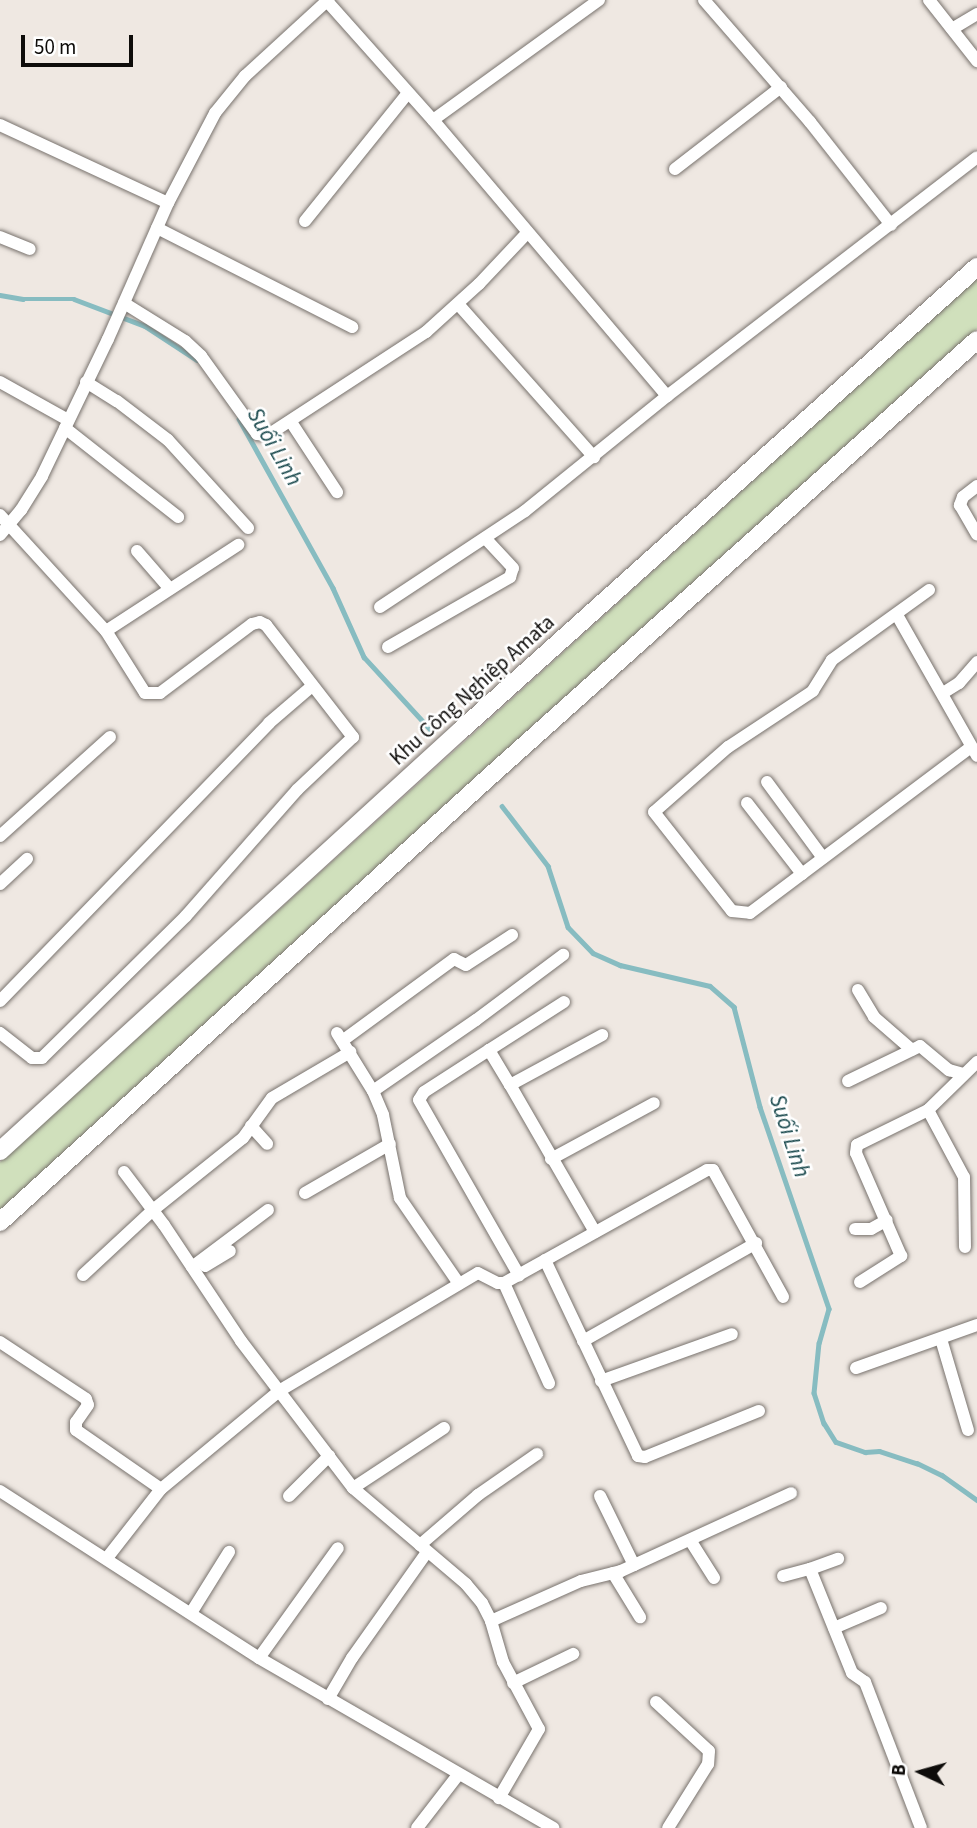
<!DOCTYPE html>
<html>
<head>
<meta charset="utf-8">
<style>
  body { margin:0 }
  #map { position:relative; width:977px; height:1828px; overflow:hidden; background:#efe8e2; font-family:"Source Sans 3",sans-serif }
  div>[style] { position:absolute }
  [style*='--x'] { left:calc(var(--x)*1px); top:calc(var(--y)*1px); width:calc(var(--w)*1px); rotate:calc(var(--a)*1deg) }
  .green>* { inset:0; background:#d0e0bc }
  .stream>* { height:4.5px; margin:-2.25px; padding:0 2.25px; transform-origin:2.25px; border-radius:2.25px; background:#87bcc1 }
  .roads { filter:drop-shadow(0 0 2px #78726d) drop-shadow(0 0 2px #78726d) }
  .street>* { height:12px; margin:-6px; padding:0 6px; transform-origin:6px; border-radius:6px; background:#fff }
  .secondary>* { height:18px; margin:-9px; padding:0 9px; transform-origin:9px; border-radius:9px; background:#fff }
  span { translate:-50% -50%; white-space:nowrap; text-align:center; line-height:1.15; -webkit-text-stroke:5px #fff; paint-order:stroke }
  .street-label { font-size:21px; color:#0e0c0a }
  .water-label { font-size:23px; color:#1b4a4e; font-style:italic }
  .north { position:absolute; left:886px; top:1737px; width:70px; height:70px; -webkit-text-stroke:5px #fff; paint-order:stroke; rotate:275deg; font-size:19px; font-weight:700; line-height:28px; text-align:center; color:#0e0c0a }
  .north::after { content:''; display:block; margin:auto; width:24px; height:32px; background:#0e0c0a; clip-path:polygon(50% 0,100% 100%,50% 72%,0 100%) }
  .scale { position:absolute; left:21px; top:35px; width:112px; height:32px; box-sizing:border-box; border:4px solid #0e0c0a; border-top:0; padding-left:9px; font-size:21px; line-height:24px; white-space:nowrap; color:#0e0c0a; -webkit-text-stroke:5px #fff; paint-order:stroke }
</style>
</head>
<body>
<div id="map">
  <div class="green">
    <div style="clip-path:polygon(977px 278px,977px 329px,475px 778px,0 1211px,0 1162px)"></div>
  </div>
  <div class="stream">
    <div style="--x:0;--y:295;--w:23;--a:10"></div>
    <div style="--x:23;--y:299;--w:51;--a:0"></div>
    <div style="--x:74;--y:299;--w:76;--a:20.8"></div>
    <div style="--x:145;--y:326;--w:62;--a:33.2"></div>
    <div style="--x:239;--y:419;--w:193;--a:60.9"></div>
    <div style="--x:333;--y:588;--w:76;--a:65.8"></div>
    <div style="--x:364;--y:657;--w:98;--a:47.5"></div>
    <div style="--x:502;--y:806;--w:76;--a:52.5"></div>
    <div style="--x:548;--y:866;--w:64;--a:71.8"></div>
    <div style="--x:568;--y:927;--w:36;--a:46"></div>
    <div style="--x:593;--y:953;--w:30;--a:24"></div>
    <div style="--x:620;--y:965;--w:92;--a:13.1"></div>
    <div style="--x:710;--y:986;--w:32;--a:41"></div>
    <div style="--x:734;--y:1007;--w:103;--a:75.4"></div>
    <div style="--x:760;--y:1107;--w:213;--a:71.1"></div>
    <div style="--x:829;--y:1309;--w:35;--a:106"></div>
    <div style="--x:819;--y:1343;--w:50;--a:95.7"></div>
    <div style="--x:814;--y:1393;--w:32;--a:72"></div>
    <div style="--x:824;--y:1423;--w:22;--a:58"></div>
    <div style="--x:836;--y:1442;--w:31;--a:19"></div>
    <div style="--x:865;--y:1452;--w:14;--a:-4"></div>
    <div style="--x:879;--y:1451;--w:40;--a:18"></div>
    <div style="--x:917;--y:1463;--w:28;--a:26"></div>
    <div style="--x:942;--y:1475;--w:43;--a:35.5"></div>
  </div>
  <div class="roads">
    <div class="street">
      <div style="--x:326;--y:0;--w:161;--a:48.3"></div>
      <div style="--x:433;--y:120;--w:362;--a:49.7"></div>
      <div style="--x:704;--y:0;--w:162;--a:49"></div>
      <div style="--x:810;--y:122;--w:131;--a:51.8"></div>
      <div style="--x:929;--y:0;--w:78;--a:51.8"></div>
      <div style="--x:952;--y:29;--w:29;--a:-31"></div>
      <div style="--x:433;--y:120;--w:205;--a:-35.9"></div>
      <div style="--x:0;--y:125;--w:185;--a:24.9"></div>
      <div style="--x:675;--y:169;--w:134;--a:-37.7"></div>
      <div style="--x:305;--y:221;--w:164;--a:-51.2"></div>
      <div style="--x:157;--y:228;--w:219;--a:26.9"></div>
      <div style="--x:0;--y:237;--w:32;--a:22"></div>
      <div style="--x:124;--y:303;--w:72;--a:31.9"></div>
      <div style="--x:185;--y:341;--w:22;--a:43"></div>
      <div style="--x:201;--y:356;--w:96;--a:54.3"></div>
      <div style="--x:257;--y:434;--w:11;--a:5"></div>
      <div style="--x:268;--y:435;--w:189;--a:-33.1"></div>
      <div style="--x:426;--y:332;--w:72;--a:-42.2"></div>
      <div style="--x:479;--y:284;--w:71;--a:-46.7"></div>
      <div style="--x:458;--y:304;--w:205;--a:48.4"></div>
      <div style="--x:0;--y:382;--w:78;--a:29.2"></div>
      <div style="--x:86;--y:382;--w:36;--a:32"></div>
      <div style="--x:117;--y:401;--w:64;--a:37.4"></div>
      <div style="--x:168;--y:440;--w:119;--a:47.7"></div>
      <div style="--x:291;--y:422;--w:84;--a:56.7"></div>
      <div style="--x:65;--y:428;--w:144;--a:38.2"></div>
      <div style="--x:977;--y:486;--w:18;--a:142"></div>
      <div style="--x:963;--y:497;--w:9;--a:111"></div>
      <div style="--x:960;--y:505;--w:34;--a:60"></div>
      <div style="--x:0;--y:515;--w:157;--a:47.6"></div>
      <div style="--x:106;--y:631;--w:73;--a:57.8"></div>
      <div style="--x:145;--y:693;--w:15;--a:0"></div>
      <div style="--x:160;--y:693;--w:115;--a:-36.9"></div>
      <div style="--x:252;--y:624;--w:8;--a:-14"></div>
      <div style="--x:260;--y:622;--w:7;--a:27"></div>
      <div style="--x:266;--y:625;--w:142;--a:52.2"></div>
      <div style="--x:353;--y:737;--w:77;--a:136.6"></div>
      <div style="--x:297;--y:790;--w:168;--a:131.4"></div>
      <div style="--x:186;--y:916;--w:202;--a:135.4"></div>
      <div style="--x:42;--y:1058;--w:10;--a:180"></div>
      <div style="--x:32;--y:1058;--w:41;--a:-142"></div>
      <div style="--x:0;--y:535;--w:33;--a:-50"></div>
      <div style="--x:21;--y:510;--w:40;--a:-58"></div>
      <div style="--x:42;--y:476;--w:152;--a:-64.3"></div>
      <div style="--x:108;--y:339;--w:149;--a:-66.2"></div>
      <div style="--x:168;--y:203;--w:102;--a:-62.4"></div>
      <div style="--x:215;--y:113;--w:48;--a:-51"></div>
      <div style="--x:245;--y:76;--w:113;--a:-42.5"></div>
      <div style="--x:137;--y:551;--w:50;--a:49"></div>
      <div style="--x:929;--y:590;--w:120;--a:144.2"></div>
      <div style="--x:832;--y:660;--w:36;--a:122"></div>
      <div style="--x:813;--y:691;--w:102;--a:146.6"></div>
      <div style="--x:728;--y:747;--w:98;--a:138.7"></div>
      <div style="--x:654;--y:812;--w:126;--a:51.8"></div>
      <div style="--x:732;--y:911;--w:18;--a:6"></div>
      <div style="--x:750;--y:913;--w:276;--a:-36.9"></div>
      <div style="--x:380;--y:607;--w:174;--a:-33.5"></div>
      <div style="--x:525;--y:511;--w:183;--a:-39"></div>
      <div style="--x:667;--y:396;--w:391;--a:-37.6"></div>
      <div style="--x:897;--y:615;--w:162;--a:60.4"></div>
      <div style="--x:106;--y:631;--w:158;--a:-33.1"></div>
      <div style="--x:388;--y:647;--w:141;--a:-29.8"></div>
      <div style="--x:510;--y:577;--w:9;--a:-72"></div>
      <div style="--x:513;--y:568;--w:41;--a:-133"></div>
      <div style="--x:943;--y:693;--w:19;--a:-32"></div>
      <div style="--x:959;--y:683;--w:28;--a:-49"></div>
      <div style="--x:767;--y:782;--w:94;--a:53.6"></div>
      <div style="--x:747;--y:803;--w:90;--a:52.2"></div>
      <div style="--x:0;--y:836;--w:148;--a:-42"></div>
      <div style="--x:0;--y:884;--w:37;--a:-43"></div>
      <div style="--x:858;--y:990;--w:31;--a:59"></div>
      <div style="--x:874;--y:1017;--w:50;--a:41"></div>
      <div style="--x:0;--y:1001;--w:387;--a:-45.9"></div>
      <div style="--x:269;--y:723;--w:55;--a:-40.6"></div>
      <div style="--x:337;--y:1033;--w:68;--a:58.2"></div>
      <div style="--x:373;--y:1091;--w:26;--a:67"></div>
      <div style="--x:383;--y:1115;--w:85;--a:78.4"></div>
      <div style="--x:400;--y:1198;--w:104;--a:55.5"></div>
      <div style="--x:342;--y:1041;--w:139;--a:-36.2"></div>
      <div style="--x:454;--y:959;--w:13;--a:27"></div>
      <div style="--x:466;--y:965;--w:55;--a:-33.1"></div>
      <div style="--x:489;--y:1050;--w:89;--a:-32.6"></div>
      <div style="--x:848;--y:1081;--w:80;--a:-25.9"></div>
      <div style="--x:920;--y:1046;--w:38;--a:40"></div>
      <div style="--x:949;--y:1070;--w:15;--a:16"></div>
      <div style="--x:510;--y:1085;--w:41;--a:-121"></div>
      <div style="--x:489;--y:1050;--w:77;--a:147.1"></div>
      <div style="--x:424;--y:1092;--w:9;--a:122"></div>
      <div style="--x:419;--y:1100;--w:202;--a:60.3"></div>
      <div style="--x:373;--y:1091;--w:125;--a:-34.6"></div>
      <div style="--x:476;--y:1020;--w:109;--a:-36.8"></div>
      <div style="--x:928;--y:1110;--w:76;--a:61.8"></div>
      <div style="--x:964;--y:1177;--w:70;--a:89.2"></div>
      <div style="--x:251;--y:1126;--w:24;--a:48"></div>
      <div style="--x:551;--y:1159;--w:117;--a:-28.5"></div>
      <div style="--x:124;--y:1172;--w:66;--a:53"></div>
      <div style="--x:164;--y:1225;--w:139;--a:56.4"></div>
      <div style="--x:241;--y:1341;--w:185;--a:52.7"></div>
      <div style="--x:353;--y:1488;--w:148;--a:40.3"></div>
      <div style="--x:466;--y:1584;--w:25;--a:50"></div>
      <div style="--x:482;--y:1603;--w:20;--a:63"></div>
      <div style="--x:491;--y:1621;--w:43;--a:73.7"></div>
      <div style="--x:503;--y:1662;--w:76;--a:61.8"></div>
      <div style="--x:539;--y:1729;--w:80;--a:120.1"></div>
      <div style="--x:305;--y:1193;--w:98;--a:-30"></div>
      <div style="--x:855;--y:1229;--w:16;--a:0"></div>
      <div style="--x:871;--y:1229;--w:18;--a:-29"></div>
      <div style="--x:595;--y:1232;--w:170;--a:-120"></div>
      <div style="--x:510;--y:1085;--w:105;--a:-28.5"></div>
      <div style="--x:545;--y:1260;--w:217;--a:64.6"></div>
      <div style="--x:638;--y:1456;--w:7;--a:8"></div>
      <div style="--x:645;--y:1457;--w:123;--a:-22"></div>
      <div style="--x:205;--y:1266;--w:29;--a:-31"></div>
      <div style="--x:192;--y:1267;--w:95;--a:-36.9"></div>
      <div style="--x:83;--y:1275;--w:96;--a:-42.9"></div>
      <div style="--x:153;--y:1210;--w:115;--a:-38.7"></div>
      <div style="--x:243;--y:1138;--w:49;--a:-54.1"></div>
      <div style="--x:272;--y:1098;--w:91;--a:-30.5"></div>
      <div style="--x:860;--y:1282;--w:49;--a:-32.4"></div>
      <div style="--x:901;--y:1256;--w:112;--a:-113.6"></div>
      <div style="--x:856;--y:1153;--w:8;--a:-83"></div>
      <div style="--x:857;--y:1145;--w:79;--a:-26.2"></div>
      <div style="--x:928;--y:1110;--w:69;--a:-44.4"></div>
      <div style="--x:504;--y:1283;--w:110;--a:65.8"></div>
      <div style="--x:941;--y:1339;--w:95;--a:73.5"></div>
      <div style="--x:583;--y:1341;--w:199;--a:-29.5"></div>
      <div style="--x:0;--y:1342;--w:103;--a:33.5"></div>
      <div style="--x:86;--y:1399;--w:6;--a:72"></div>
      <div style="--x:88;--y:1405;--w:21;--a:125"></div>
      <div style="--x:76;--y:1422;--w:8;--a:90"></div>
      <div style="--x:76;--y:1430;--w:103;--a:34.8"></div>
      <div style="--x:856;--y:1368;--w:128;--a:-19.6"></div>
      <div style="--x:601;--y:1381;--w:139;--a:-19.7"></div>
      <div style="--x:353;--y:1488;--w:109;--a:-33.4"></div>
      <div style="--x:0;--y:1491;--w:308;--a:32.8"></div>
      <div style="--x:259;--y:1658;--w:340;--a:30"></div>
      <div style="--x:289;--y:1496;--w:57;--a:-45"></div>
      <div style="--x:600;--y:1496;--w:77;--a:63.8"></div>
      <div style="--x:690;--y:1540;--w:45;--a:57.7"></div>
      <div style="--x:420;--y:1545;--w:77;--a:-40.8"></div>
      <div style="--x:478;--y:1495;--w:72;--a:-34.8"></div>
      <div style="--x:107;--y:1558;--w:88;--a:-52"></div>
      <div style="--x:161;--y:1489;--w:153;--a:-39.7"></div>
      <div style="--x:279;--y:1391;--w:231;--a:-30.7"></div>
      <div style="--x:478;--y:1273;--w:22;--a:27"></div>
      <div style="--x:498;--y:1283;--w:6;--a:0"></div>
      <div style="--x:504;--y:1283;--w:232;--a:-29.1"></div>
      <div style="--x:707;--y:1170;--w:6;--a:0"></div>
      <div style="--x:713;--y:1170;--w:145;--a:61.1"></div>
      <div style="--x:810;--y:1569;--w:30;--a:-20"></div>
      <div style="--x:613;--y:1573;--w:52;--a:58.5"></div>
      <div style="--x:783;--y:1576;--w:28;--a:-15"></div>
      <div style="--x:810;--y:1569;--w:112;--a:68"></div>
      <div style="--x:852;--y:1673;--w:16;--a:35"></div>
      <div style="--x:865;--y:1682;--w:156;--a:69"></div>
      <div style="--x:191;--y:1613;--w:72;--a:-58.1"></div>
      <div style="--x:491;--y:1621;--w:98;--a:-24"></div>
      <div style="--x:581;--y:1581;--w:41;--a:-14"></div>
      <div style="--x:621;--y:1571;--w:187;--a:-24.6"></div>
      <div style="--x:834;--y:1628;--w:51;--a:-23.1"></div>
      <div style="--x:259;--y:1658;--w:135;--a:-54.3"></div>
      <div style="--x:513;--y:1683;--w:67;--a:-25.8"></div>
      <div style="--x:328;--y:1699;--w:48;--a:-59.7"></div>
      <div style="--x:352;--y:1658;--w:130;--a:-54.7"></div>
      <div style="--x:656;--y:1702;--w:72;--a:42.8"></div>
      <div style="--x:709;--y:1751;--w:13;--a:94"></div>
      <div style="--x:708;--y:1764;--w:75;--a:122"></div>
      <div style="--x:417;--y:1828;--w:67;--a:-52.3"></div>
    </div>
    <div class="secondary">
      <div style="--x:0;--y:1151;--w:623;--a:-42.4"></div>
      <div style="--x:460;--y:731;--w:695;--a:-41.91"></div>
      <div style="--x:0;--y:1222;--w:660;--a:-42.3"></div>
      <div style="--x:488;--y:778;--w:656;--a:-41.85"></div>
    </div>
  </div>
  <div class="street-label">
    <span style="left:472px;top:690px;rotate:-42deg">Khu Công Nghiệp Amata</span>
  </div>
  <div class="water-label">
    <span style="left:274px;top:447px;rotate:60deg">Suối Linh</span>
    <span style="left:789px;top:1136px;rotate:72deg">Suối Linh</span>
  </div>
  <div class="north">B</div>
  <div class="scale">50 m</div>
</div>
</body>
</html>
